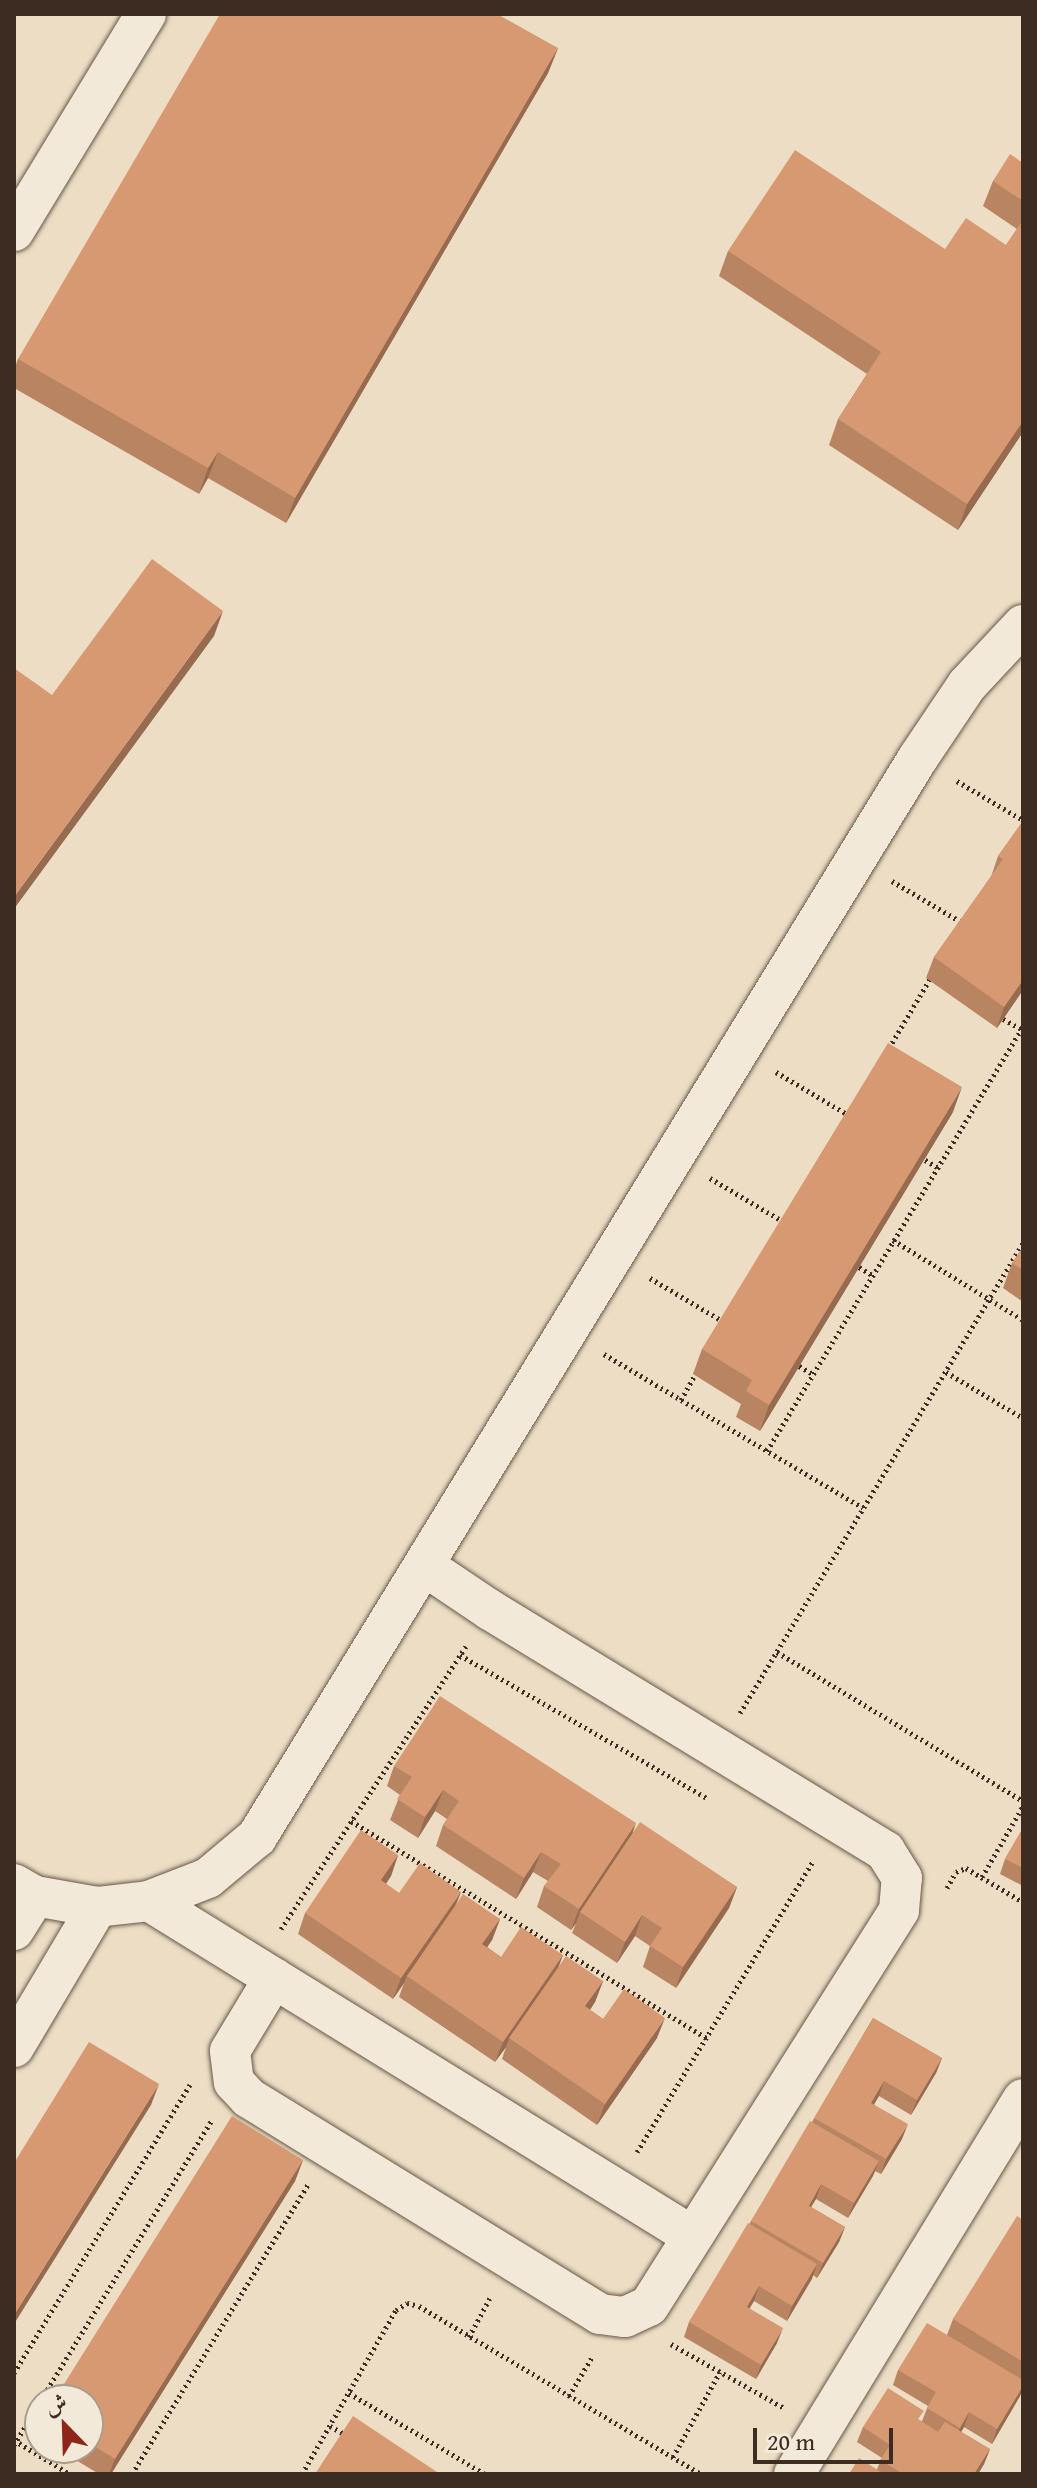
<!DOCTYPE html>
<html>
<head>
<meta charset="utf-8">
<style>
  body { margin:0 }
  #map { position:relative; width:1037px; height:2488px; overflow:hidden; background:#ecddc4; font-family:"Gentium Book Plus",Amiri,serif }
  div>[style] { position:absolute }
  [style*='--x'] { left:calc(var(--x)*1px); top:calc(var(--y)*1px); width:calc(var(--w)*1px); rotate:calc(var(--a)*1deg) }
  .path>* { height:5px; margin-top:-2.5px; transform-origin:0; background:repeating-linear-gradient(90deg,#3c2c21 0 2px,transparent 0 6px) }
  .roads { filter:drop-shadow(0 0 2px #68584a) drop-shadow(0 0 2px #68584a) }
  .minor>* { height:40px; margin:-20px; padding:0 20px; transform-origin:20px; border-radius:20px; background:#f3e9d9 }
  .wall>* { inset:0; background:#b98462 }
  .shaded-wall>* { inset:0; background:#966b50 }
  .building>* { inset:0; background:#d79972 }
  span { translate:-50% -50%; white-space:nowrap; text-align:center; line-height:1.15; -webkit-text-stroke:6px #f3e9d9; paint-order:stroke }
  .frame { position:absolute; inset:0; border:16px solid #3c2c21; pointer-events:none }
  .north { position:absolute; left:24px; top:2384px; width:80px; height:80px; box-sizing:border-box; background:#f3e9d9; border:2px solid #aa9d8f; border-radius:50%; rotate:337deg; font-size:22px; font-weight:700; line-height:32px; text-align:center; color:#3c2c21 }
  .north::after { content:''; display:block; margin:auto; width:28px; height:36px; background:#8f2418; clip-path:polygon(50% 0,100% 100%,50% 72%,0 100%) }
  .scale { position:absolute; left:753px; top:2428px; width:140px; height:36px; box-sizing:border-box; border:4px solid #3c2c21; border-top:0; padding-left:10px; font-size:24px; line-height:28px; white-space:nowrap; color:#3c2c21; -webkit-text-stroke:6px #f3e9d9; paint-order:stroke }
</style>
</head>
<body>
<div id="map">
  <div class="path">
    <div style="--x:957;--y:781;--w:77;--a:30.6"></div>
    <div style="--x:892;--y:881;--w:82;--a:30.6"></div>
    <div style="--x:998;--y:1016;--w:26;--a:29"></div>
    <div style="--x:889;--y:1048;--w:86;--a:-59.3"></div>
    <div style="--x:776;--y:1072;--w:86;--a:30.7"></div>
    <div style="--x:920;--y:1157;--w:20;--a:30"></div>
    <div style="--x:710;--y:1178;--w:86;--a:30.7"></div>
    <div style="--x:893;--y:1240;--w:153;--a:31.6"></div>
    <div style="--x:854;--y:1264;--w:21;--a:31"></div>
    <div style="--x:650;--y:1278;--w:86;--a:30.7"></div>
    <div style="--x:604;--y:1354;--w:301;--a:30.7"></div>
    <div style="--x:794;--y:1363;--w:22;--a:30"></div>
    <div style="--x:946;--y:1372;--w:90;--a:30.9"></div>
    <div style="--x:681;--y:1400;--w:31;--a:-61"></div>
    <div style="--x:767;--y:1451;--w:496;--a:-58.9"></div>
    <div style="--x:777;--y:1652;--w:288;--a:31.2"></div>
    <div style="--x:460;--y:1655;--w:287;--a:30.1"></div>
    <div style="--x:740;--y:1713;--w:549;--a:-58.95"></div>
    <div style="--x:351;--y:1821;--w:417;--a:31.4"></div>
    <div style="--x:982;--y:1877;--w:82;--a:-60"></div>
    <div style="--x:947;--y:1888;--w:18;--a:-61"></div>
    <div style="--x:956;--y:1872;--w:11;--a:-22"></div>
    <div style="--x:966;--y:1868;--w:66;--a:30.8"></div>
    <div style="--x:281;--y:1929;--w:338;--a:-56.8"></div>
    <div style="--x:637;--y:2152;--w:341;--a:-58.8"></div>
    <div style="--x:469;--y:2337;--w:47;--a:-61.8"></div>
    <div style="--x:671;--y:2344;--w:130;--a:29.5"></div>
    <div style="--x:14;--y:2373;--w:338;--a:-58.6"></div>
    <div style="--x:349;--y:2393;--w:158;--a:30.8"></div>
    <div style="--x:569;--y:2396;--w:45;--a:-59.5"></div>
    <div style="--x:41;--y:2400;--w:327;--a:-58.6"></div>
    <div style="--x:330;--y:2426;--w:18;--a:29"></div>
    <div style="--x:14;--y:2440;--w:66;--a:31.3"></div>
    <div style="--x:14;--y:2445;--w:50;--a:-58.8"></div>
    <div style="--x:673;--y:2457;--w:97;--a:-61.1"></div>
    <div style="--x:132;--y:2474;--w:339;--a:-58.7"></div>
    <div style="--x:302;--y:2474;--w:189;--a:-60.2"></div>
    <div style="--x:396;--y:2310;--w:13;--a:-32"></div>
    <div style="--x:407;--y:2303;--w:12;--a:14"></div>
    <div style="--x:419;--y:2306;--w:328;--a:30.8"></div>
  </div>
  <div class="roads">
    <div class="minor">
      <div style="--x:14;--y:231;--w:254;--a:-58.7"></div>
      <div style="--x:14;--y:1884;--w:24;--a:30"></div>
      <div style="--x:35;--y:1896;--w:63;--a:10.1"></div>
      <div style="--x:97;--y:1907;--w:52;--a:-6.6"></div>
      <div style="--x:149;--y:1901;--w:63;--a:-21.3"></div>
      <div style="--x:208;--y:1878;--w:64;--a:-39.9"></div>
      <div style="--x:257;--y:1837;--w:1265;--a:-58.51"></div>
      <div style="--x:918;--y:758;--w:88;--a:-56.1"></div>
      <div style="--x:967;--y:685;--w:82;--a:-47"></div>
      <div style="--x:149;--y:1901;--w:638;--a:31.67"></div>
      <div style="--x:14;--y:1930;--w:40;--a:-58"></div>
      <div style="--x:274;--y:1978;--w:85;--a:121.1"></div>
      <div style="--x:230;--y:2051;--w:31;--a:83"></div>
      <div style="--x:234;--y:2082;--w:22;--a:47"></div>
      <div style="--x:249;--y:2098;--w:412;--a:31.6"></div>
      <div style="--x:600;--y:2314;--w:25;--a:7"></div>
      <div style="--x:625;--y:2317;--w:26;--a:-25"></div>
      <div style="--x:649;--y:2306;--w:468;--a:-57.7"></div>
      <div style="--x:899;--y:1910;--w:32;--a:-85"></div>
      <div style="--x:902;--y:1878;--w:32;--a:-122"></div>
      <div style="--x:885;--y:1851;--w:463;--a:-148.6"></div>
      <div style="--x:490;--y:1610;--w:77;--a:-146.1"></div>
      <div style="--x:14;--y:2047;--w:163;--a:-59.3"></div>
      <div style="--x:794;--y:2474;--w:439;--a:-58.6"></div>
    </div>
  </div>
  <div class="wall">
    <div style="clip-path:polygon(558px 48px,548px 73px,286px 523px,208px 478px,199px 494px,14px 388px,14px 370px,18px 359px)"></div>
    <div style="clip-path:polygon(1023px 163px,1023px 432px,958px 530px,829px 445px,838px 419px,867px 374px,719px 276px,728px 251px,945px 249px,1006px 245px,1017px 229px,983px 206px,993px 181px)"></div>
    <div style="clip-path:polygon(1023px 821px,1023px 990px,997px 1028px,926px 978px,934px 957px,991px 877px,998px 856px)"></div>
    <div style="clip-path:polygon(953px 1112px,760px 1431px,736px 1417px,741px 1404px,693px 1374px,702px 1349px)"></div>
    <div style="clip-path:polygon(1023px 1247px,1023px 1302px,1003px 1288px,1012px 1263px)"></div>
    <div style="clip-path:polygon(394px 1766px,633px 1833px,737px 1887px,729px 1908px,676px 1988px,643px 1967px,650px 1946px,635px 1936px,617px 1963px,572px 1933px,576px 1923px,571px 1930px,537px 1907px,544px 1886px,548px 1881px,533px 1872px,516px 1899px,436px 1846px,443px 1825px,447px 1819px,435px 1811px,418px 1838px,390px 1820px,400px 1795px,387px 1786px)"></div>
    <div style="clip-path:polygon(1023px 1828px,1023px 1886px,1000px 1874px,1005px 1859px)"></div>
    <div style="clip-path:polygon(398px 1855px,391px 1876px,386px 1884px,399px 1893px,461px 1892px,456px 1904px,500px 1919px,492px 1940px,487px 1947px,501px 1957px,563px 1955px,558px 1968px,603px 1981px,595px 2002px,590px 2010px,603px 2019px,657px 2038px,597px 2125px,502px 2059px,506px 2047px,495px 2062px,399px 1997px,404px 1983px,393px 1999px,298px 1934px,305px 1913px)"></div>
    <div style="clip-path:polygon(873px 2018px,942px 2058px,936px 2073px,911px 2115px,879px 2096px,874px 2104px,902px 2139px,881px 2174px,875px 2171px,848px 2218px,816px 2199px,811px 2207px,845px 2227px,839px 2242px,817px 2278px,813px 2275px,787px 2321px,754px 2301px,749px 2309px,777px 2343px,756px 2379px,684px 2337px,689px 2322px,812px 2122px)"></div>
    <div style="clip-path:polygon(303px 2160px,295px 2181px,111px 2474px,99px 2474px,56px 2448px,88px 2448px,88px 2400px)"></div>
    <div style="clip-path:polygon(1023px 2220px,1023px 2389px,1020px 2396px,992px 2444px,964px 2427px,961px 2432px,990px 2449px,984px 2464px,978px 2474px,849px 2474px,877px 2469px,882px 2458px,857px 2442px,863px 2427px,922px 2421px,928px 2406px,893px 2385px,898px 2370px,947px 2335px,953px 2319px)"></div>
  </div>
  <div class="shaded-wall">
    <div style="clip-path:polygon(558px 48px,548px 73px,286px 523px,295px 498px)"></div>
    <div style="clip-path:polygon(1023px 421px,1023px 432px,958px 530px,967px 504px)"></div>
    <div style="clip-path:polygon(218px 452px,208px 478px,199px 494px,208px 468px)"></div>
    <div style="clip-path:polygon(223px 611px,214px 636px,14px 909px,14px 897px)"></div>
    <div style="clip-path:polygon(1023px 980px,1023px 990px,997px 1028px,1004px 1007px)"></div>
    <div style="clip-path:polygon(962px 1087px,953px 1112px,760px 1431px,769px 1405px)"></div>
    <div style="clip-path:polygon(443px 1790px,435px 1811px,418px 1838px,425px 1817px)"></div>
    <div style="clip-path:polygon(636px 1823px,629px 1844px,580px 1912px,576px 1923px,571px 1930px,579px 1909px)"></div>
    <div style="clip-path:polygon(541px 1852px,533px 1872px,516px 1899px,524px 1878px)"></div>
    <div style="clip-path:polygon(398px 1855px,391px 1876px,374px 1901px,381px 1880px)"></div>
    <div style="clip-path:polygon(737px 1887px,729px 1908px,676px 1988px,683px 1967px)"></div>
    <div style="clip-path:polygon(461px 1892px,453px 1912px,407px 1976px,404px 1983px,393px 1999px,401px 1978px)"></div>
    <div style="clip-path:polygon(642px 1915px,635px 1936px,617px 1963px,625px 1942px)"></div>
    <div style="clip-path:polygon(500px 1919px,492px 1940px,475px 1965px,482px 1944px)"></div>
    <div style="clip-path:polygon(563px 1955px,555px 1976px,509px 2038px,506px 2047px,495px 2062px,503px 2042px)"></div>
    <div style="clip-path:polygon(603px 1981px,595px 2002px,578px 2027px,585px 2006px)"></div>
    <div style="clip-path:polygon(665px 2018px,657px 2038px,597px 2125px,605px 2104px)"></div>
    <div style="clip-path:polygon(942px 2058px,936px 2073px,911px 2115px,917px 2100px)"></div>
    <div style="clip-path:polygon(884px 2081px,879px 2096px,866px 2118px,871px 2103px)"></div>
    <div style="clip-path:polygon(159px 2084px,151px 2105px,14px 2324px,14px 2315px)"></div>
    <div style="clip-path:polygon(908px 2124px,902px 2139px,881px 2174px,886px 2159px)"></div>
    <div style="clip-path:polygon(303px 2160px,295px 2181px,111px 2474px,109px 2474px,115px 2459px)"></div>
    <div style="clip-path:polygon(879px 2161px,873px 2176px,848px 2218px,854px 2203px)"></div>
    <div style="clip-path:polygon(821px 2184px,816px 2199px,803px 2220px,809px 2206px)"></div>
    <div style="clip-path:polygon(845px 2227px,839px 2242px,817px 2278px,823px 2263px)"></div>
    <div style="clip-path:polygon(817px 2264px,812px 2279px,787px 2321px,792px 2306px)"></div>
    <div style="clip-path:polygon(759px 2286px,754px 2301px,741px 2322px,747px 2307px)"></div>
    <div style="clip-path:polygon(783px 2328px,777px 2343px,756px 2379px,761px 2365px)"></div>
    <div style="clip-path:polygon(1023px 2386px,1020px 2396px,992px 2444px,997px 2429px)"></div>
    <div style="clip-path:polygon(969px 2412px,964px 2427px,955px 2443px,960px 2428px)"></div>
    <div style="clip-path:polygon(990px 2449px,984px 2464px,978px 2474px,974px 2474px)"></div>
  </div>
  <div class="building">
    <div style="clip-path:polygon(220px 14px,497px 14px,558px 48px,295px 498px,218px 452px,208px 468px,18px 359px)"></div>
    <div style="clip-path:polygon(795px 150px,945px 249px,966px 218px,1006px 245px,1023px 220px,1023px 421px,967px 504px,838px 419px,881px 352px,728px 251px)"></div>
    <div style="clip-path:polygon(1010px 154px,1023px 163px,1023px 201px,993px 181px)"></div>
    <div style="clip-path:polygon(152px 559px,223px 611px,14px 897px,14px 668px,52px 695px)"></div>
    <div style="clip-path:polygon(1023px 821px,1023px 980px,1004px 1007px,934px 957px,1003px 859px,998px 856px)"></div>
    <div style="clip-path:polygon(888px 1043px,962px 1087px,769px 1405px,746px 1391px,752px 1380px,702px 1349px)"></div>
    <div style="clip-path:polygon(1023px 1247px,1023px 1270px,1012px 1263px)"></div>
    <div style="clip-path:polygon(440px 1696px,636px 1823px,579px 1909px,544px 1886px,561px 1864px,541px 1852px,524px 1878px,443px 1825px,459px 1801px,443px 1790px,425px 1817px,397px 1799px,412px 1777px,394px 1766px)"></div>
    <div style="clip-path:polygon(640px 1822px,737px 1887px,683px 1967px,650px 1946px,662px 1928px,642px 1915px,625px 1942px,580px 1912px)"></div>
    <div style="clip-path:polygon(1023px 1828px,1023px 1868px,1005px 1859px)"></div>
    <div style="clip-path:polygon(361px 1830px,398px 1855px,381px 1880px,399px 1893px,420px 1863px,461px 1892px,401px 1978px,305px 1913px)"></div>
    <div style="clip-path:polygon(463px 1894px,500px 1919px,482px 1944px,501px 1957px,521px 1927px,563px 1955px,503px 2042px,407px 1976px)"></div>
    <div style="clip-path:polygon(566px 1956px,603px 1981px,585px 2006px,603px 2019px,624px 1989px,665px 2018px,605px 2104px,509px 2038px)"></div>
    <div style="clip-path:polygon(873px 2018px,942px 2058px,917px 2100px,884px 2081px,871px 2103px,908px 2124px,886px 2159px,814px 2118px)"></div>
    <div style="clip-path:polygon(89px 2042px,159px 2084px,14px 2315px,14px 2163px)"></div>
    <div style="clip-path:polygon(232px 2116px,303px 2160px,115px 2459px,88px 2442px,88px 2400px,54px 2400px)"></div>
    <div style="clip-path:polygon(810px 2121px,879px 2161px,854px 2203px,821px 2184px,809px 2206px,845px 2227px,823px 2263px,751px 2221px)"></div>
    <div style="clip-path:polygon(1017px 2216px,1023px 2220px,1023px 2362px,953px 2319px)"></div>
    <div style="clip-path:polygon(748px 2223px,817px 2264px,792px 2306px,759px 2286px,747px 2307px,783px 2328px,761px 2365px,689px 2322px)"></div>
    <div style="clip-path:polygon(927px 2323px,1023px 2380px,1023px 2386px,997px 2429px,969px 2412px,960px 2428px,927px 2408px,936px 2392px,898px 2370px)"></div>
    <div style="clip-path:polygon(888px 2388px,924px 2411px,918px 2419px,938px 2432px,945px 2422px,990px 2449px,974px 2474px,903px 2474px,880px 2460px,890px 2445px,863px 2427px)"></div>
    <div style="clip-path:polygon(353px 2416px,440px 2474px,315px 2474px)"></div>
    <div style="clip-path:polygon(859px 2458px,884px 2474px,849px 2474px)"></div>
  </div>
  <div class="frame"></div>
  <div class="north">ش</div>
  <div class="scale">20 m</div>
</div>
</body>
</html>
